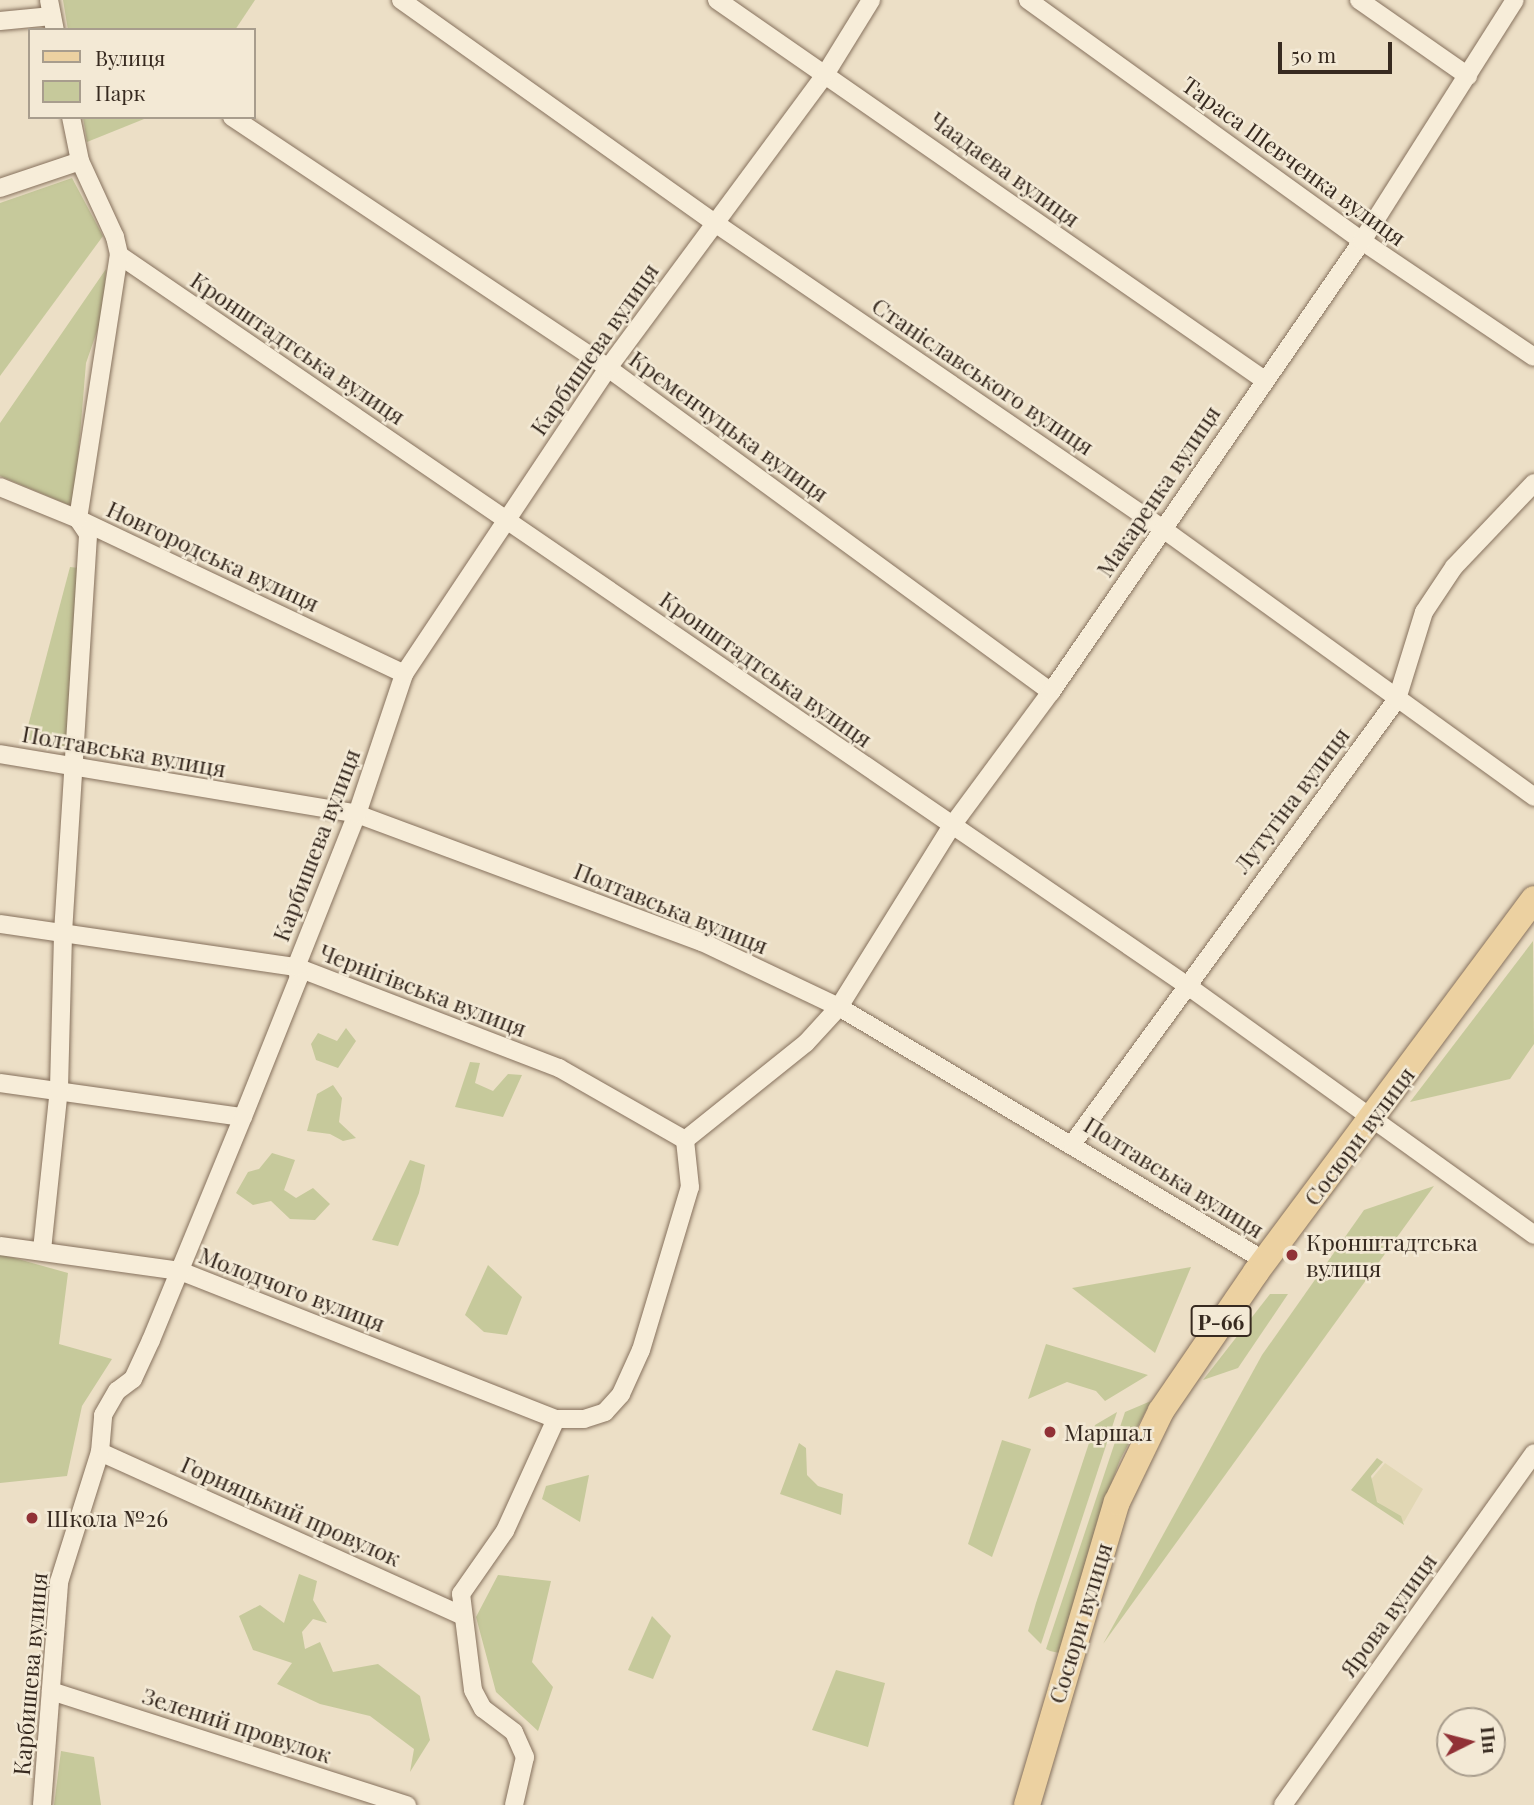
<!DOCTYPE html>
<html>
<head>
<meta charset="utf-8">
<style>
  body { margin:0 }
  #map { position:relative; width:1534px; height:1805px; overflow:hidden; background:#ecdfc6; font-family:"Playfair Display",serif }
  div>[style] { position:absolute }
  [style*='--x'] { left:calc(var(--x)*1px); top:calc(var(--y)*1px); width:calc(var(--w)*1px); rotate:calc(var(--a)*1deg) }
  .farmland>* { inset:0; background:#e1d7b4 }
  .green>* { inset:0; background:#c6c99b }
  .roads { filter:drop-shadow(0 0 2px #86715d) drop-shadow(0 0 2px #86715d) }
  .minor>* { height:18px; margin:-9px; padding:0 9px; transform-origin:9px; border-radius:9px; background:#f7edd9 }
  .primary>* { height:26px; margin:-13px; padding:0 13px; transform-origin:13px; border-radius:13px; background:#ecd1a1 }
  .dots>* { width:19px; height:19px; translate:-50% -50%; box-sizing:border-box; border:4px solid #f3e9d5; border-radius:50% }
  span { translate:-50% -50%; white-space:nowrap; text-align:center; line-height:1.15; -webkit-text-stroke:5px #f3e9d5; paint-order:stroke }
  .shield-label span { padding:2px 5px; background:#f3e9d5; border:2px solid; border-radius:5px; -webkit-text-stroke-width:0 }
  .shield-label { font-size:21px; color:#372a20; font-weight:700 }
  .street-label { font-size:23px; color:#372a20 }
  .poi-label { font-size:23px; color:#372a20 }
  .left { translate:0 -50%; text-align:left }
  .legend { position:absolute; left:28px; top:28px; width:228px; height:91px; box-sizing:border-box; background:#f3e9d5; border:2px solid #a89d8d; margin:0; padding:9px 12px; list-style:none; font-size:21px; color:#372a20 }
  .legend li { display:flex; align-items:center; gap:14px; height:35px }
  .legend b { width:35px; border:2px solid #a89d8d }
  .north { position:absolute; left:1436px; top:1707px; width:70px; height:70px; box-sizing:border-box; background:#f3e9d5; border:2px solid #a89d8d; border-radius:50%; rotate:84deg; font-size:19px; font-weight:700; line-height:28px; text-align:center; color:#372a20 }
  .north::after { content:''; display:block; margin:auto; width:24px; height:32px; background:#913136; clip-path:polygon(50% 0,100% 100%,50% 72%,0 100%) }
  .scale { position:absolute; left:1278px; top:42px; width:114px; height:32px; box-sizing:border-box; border:4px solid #372a20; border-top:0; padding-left:9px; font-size:21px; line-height:24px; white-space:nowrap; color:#372a20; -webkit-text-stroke:5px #f3e9d5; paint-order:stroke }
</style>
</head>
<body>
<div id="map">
  <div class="farmland">
    <div style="clip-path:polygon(1385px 1463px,1423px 1489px,1404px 1522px,1362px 1490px)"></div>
  </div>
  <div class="green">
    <div style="clip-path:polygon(63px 0,255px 0,235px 30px,68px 30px)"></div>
    <div style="clip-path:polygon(83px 117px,149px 117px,87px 142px)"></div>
    <div style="clip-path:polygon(72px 178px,103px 236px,0 376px,0 203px)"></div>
    <div style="clip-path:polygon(106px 269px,103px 314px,86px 363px,74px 507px,0 476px,0 423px)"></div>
    <div style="clip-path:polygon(70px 567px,79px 568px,68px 750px,24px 741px)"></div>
    <div style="clip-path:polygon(1533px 941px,1534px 1044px,1510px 1079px,1410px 1102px)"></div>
    <div style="clip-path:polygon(346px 1028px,356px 1041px,338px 1068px,316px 1060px,311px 1044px,318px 1033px,337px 1041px)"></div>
    <div style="clip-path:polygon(470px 1062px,480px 1063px,475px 1083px,493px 1091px,508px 1074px,522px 1075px,503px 1117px,455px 1107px)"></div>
    <div style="clip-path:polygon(333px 1085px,342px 1098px,339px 1122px,356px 1138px,343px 1141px,330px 1134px,307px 1131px,317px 1094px)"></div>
    <div style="clip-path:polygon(272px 1153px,295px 1160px,284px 1190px,296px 1198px,313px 1188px,330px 1204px,315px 1220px,290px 1219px,271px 1201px,253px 1205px,236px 1193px,248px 1172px,259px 1169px)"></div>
    <div style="clip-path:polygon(410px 1160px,425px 1165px,419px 1193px,398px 1246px,372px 1240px)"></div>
    <div style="clip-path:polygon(1434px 1186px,1103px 1644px,1262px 1355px,1364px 1210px)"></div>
    <div style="clip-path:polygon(0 1254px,68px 1273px,59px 1344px,112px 1359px,82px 1406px,67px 1476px,0 1483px)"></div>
    <div style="clip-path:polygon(488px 1265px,522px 1297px,507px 1335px,484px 1332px,465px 1315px)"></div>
    <div style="clip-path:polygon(1191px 1267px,1155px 1353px,1072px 1288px)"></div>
    <div style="clip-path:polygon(1270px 1294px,1288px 1294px,1238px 1368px,1203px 1380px)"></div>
    <div style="clip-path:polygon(1046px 1344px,1148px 1375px,1105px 1401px,1096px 1391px,1067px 1382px,1028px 1399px)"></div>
    <div style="clip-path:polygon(1151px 1401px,1120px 1460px,1097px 1522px,1062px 1647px,1059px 1653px,1050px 1651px,1046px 1649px,1125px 1412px)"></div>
    <div style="clip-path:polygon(1117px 1412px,1041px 1644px,1028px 1631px,1036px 1603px,1095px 1425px)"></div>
    <div style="clip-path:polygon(1002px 1440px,1031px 1449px,992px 1557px,968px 1544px)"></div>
    <div style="clip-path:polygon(799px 1443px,806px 1448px,807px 1475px,818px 1486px,843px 1494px,841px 1515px,780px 1494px)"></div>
    <div style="clip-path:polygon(1377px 1458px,1383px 1462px,1371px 1476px,1377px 1502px,1401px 1516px,1404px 1525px,1351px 1490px)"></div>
    <div style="clip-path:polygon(589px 1475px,580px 1522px,542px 1499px,546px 1486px)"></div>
    <div style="clip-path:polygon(299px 1574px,317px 1581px,313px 1600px,327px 1623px,313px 1619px,302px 1632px,305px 1649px,320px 1642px,333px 1672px,378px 1664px,420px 1696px,430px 1740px,410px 1772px,414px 1749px,370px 1716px,320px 1704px,277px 1684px,292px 1663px,253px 1650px,239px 1616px,260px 1605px,284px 1623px)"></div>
    <div style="clip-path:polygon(498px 1575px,551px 1581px,532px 1662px,553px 1687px,538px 1731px,496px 1692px,476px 1617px)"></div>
    <div style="clip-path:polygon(652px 1616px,671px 1636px,653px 1679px,628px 1670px)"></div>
    <div style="clip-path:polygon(836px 1670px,885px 1683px,868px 1747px,812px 1730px)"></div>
    <div style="clip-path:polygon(61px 1751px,94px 1757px,101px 1805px,54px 1805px)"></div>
  </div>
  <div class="roads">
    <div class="minor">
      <div style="--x:49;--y:0;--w:31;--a:79"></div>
      <div style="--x:401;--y:0;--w:385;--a:35.4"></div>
      <div style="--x:715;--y:223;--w:543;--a:34.33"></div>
      <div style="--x:1163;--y:529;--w:458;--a:35.8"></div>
      <div style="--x:717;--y:0;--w:665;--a:34.77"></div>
      <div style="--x:1028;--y:0;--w:412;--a:35.8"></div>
      <div style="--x:1362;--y:241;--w:207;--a:34"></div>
      <div style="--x:1359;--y:0;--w:133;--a:34.9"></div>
      <div style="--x:0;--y:21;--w:52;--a:-5.5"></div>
      <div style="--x:71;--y:117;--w:45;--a:78.4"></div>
      <div style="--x:232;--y:117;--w:452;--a:33.7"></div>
      <div style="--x:608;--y:368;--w:549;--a:36.18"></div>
      <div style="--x:0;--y:188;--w:84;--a:-18.6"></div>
      <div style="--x:80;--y:161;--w:84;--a:65.3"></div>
      <div style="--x:115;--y:237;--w:18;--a:77"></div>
      <div style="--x:119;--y:255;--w:1291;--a:34.37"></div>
      <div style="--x:1185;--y:984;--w:430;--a:35.7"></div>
      <div style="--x:0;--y:487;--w:84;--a:22.3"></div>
      <div style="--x:78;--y:519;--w:361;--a:25.4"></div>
      <div style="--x:0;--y:754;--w:362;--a:9.5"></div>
      <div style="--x:357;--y:814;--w:368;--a:20.4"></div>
      <div style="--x:702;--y:942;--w:152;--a:25.4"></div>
      <div style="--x:839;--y:1007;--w:496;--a:30.8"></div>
      <div style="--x:0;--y:924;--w:299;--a:8.3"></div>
      <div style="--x:296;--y:967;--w:282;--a:21"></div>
      <div style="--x:559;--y:1068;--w:145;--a:29.7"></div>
      <div style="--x:0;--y:1083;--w:245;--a:8"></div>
      <div style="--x:685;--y:1140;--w:155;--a:-38.7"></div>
      <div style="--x:806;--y:1043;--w:49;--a:-47.5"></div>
      <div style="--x:839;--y:1007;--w:212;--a:-58.1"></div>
      <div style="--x:951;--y:827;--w:168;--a:-53.5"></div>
      <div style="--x:1051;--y:692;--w:548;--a:-55.41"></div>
      <div style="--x:1362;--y:241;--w:285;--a:-57.6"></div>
      <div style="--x:1073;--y:1143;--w:550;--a:-53.88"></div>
      <div style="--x:1397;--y:699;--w:91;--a:-72.8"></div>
      <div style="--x:1424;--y:612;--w:54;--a:-56.3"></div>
      <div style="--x:1454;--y:567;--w:116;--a:-46.4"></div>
      <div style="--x:0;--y:1246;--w:182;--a:7.9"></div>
      <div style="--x:180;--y:1271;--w:404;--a:21.5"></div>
      <div style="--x:42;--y:1250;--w:163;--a:-84"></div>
      <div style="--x:59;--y:1088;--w:155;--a:-88.5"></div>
      <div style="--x:63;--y:933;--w:400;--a:-86.4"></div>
      <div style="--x:88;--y:534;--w:18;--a:-124"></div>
      <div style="--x:78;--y:519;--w:267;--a:-81.2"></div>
      <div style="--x:100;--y:1452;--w:398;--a:24.3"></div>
      <div style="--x:51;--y:1691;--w:374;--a:17.8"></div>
      <div style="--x:42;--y:1805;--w:224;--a:-85.6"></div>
      <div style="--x:59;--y:1582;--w:136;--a:-72.5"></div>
      <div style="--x:100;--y:1452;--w:37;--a:-85"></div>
      <div style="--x:103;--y:1415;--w:28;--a:-60"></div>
      <div style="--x:117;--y:1391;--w:20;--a:-37"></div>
      <div style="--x:133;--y:1379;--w:43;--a:-65.2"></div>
      <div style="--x:151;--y:1340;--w:241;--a:-67.6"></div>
      <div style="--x:243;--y:1117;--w:151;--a:-68.2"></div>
      <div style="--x:299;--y:977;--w:10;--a:-107"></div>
      <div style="--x:296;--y:967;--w:165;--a:-68.3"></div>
      <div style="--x:357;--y:814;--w:148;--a:-71.4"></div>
      <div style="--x:404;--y:674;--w:368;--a:-56.3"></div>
      <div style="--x:608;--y:368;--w:367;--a:-53.5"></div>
      <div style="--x:826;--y:73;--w:86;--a:-58.3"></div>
      <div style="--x:514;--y:1805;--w:49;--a:-77.1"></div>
      <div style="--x:525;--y:1757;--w:27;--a:-114"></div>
      <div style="--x:514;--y:1732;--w:39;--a:-143"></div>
      <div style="--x:483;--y:1709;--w:21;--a:-118"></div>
      <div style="--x:473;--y:1690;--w:97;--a:-97.1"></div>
      <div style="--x:461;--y:1594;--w:77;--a:-55.1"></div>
      <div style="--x:505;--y:1531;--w:123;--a:-65.5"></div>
      <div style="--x:556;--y:1419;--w:28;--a:0"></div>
      <div style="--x:584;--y:1419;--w:22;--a:-18"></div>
      <div style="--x:605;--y:1412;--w:24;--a:-48"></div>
      <div style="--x:621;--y:1394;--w:48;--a:-65.6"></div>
      <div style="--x:641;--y:1350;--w:170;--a:-73.3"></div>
      <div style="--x:690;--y:1187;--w:47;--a:-96.1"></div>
      <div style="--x:1283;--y:1805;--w:432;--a:-54.5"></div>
    </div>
    <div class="primary">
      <div style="--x:1027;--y:1805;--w:316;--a:-73.5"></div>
      <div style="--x:1117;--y:1502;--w:101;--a:-64.2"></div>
      <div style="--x:1161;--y:1411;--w:168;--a:-55.6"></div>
      <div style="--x:1256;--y:1272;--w:465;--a:-53.3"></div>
    </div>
  </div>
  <div class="dots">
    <div style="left:1292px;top:1255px;background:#913136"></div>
    <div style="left:1050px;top:1432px;background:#913136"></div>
    <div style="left:32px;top:1518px;background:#913136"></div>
  </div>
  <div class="shield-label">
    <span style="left:1221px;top:1321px">Р-66</span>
  </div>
  <div class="street-label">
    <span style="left:1294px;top:161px;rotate:36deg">Тараса Шевченка вулиця</span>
    <span style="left:1005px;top:169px;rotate:36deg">Чаадаєва вулиця</span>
    <span style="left:298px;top:348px;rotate:34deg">Кронштадтська вулиця</span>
    <span style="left:594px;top:349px;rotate:-55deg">Карбишева вулиця</span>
    <span style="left:983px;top:376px;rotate:34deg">Станіславського вулиця</span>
    <span style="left:729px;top:426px;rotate:36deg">Кременчуцька вулиця</span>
    <span style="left:1158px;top:491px;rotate:-56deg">Макаренка вулиця</span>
    <span style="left:213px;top:556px;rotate:25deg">Новгородська вулиця</span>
    <span style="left:766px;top:669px;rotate:35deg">Кронштадтська вулиця</span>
    <span style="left:124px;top:751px;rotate:10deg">Полтавська вулиця</span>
    <span style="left:1291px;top:800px;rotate:-53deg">Лутугіна вулиця</span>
    <span style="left:316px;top:845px;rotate:-69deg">Карбишева вулиця</span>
    <span style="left:671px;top:908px;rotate:22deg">Полтавська вулиця</span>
    <span style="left:423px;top:990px;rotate:21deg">Чернігівська вулиця</span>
    <span style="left:1359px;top:1136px;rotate:-53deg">Сосюри вулиця</span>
    <span style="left:1174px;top:1177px;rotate:32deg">Полтавська вулиця</span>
    <span style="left:292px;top:1289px;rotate:21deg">Молодчого вулиця</span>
    <span style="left:291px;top:1511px;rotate:24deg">Горняцький провулок</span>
    <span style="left:1388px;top:1615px;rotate:-54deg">Ярова вулиця</span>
    <span style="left:1080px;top:1623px;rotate:-73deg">Сосюри вулиця</span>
    <span style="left:30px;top:1674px;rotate:-85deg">Карбишева вулиця</span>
    <span style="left:237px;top:1725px;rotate:18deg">Зелений провулок</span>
  </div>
  <div class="poi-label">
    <span class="left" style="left:1306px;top:1255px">Кронштадтська<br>вулиця</span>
    <span class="left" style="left:1064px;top:1432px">Маршал</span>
    <span class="left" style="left:46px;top:1518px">Школа №26</span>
  </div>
  <ul class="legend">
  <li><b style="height:9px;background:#ecd1a1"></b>Вулиця</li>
  <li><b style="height:19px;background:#c6c99b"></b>Парк</li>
  </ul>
  <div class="north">Пн</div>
  <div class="scale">50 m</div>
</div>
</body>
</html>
